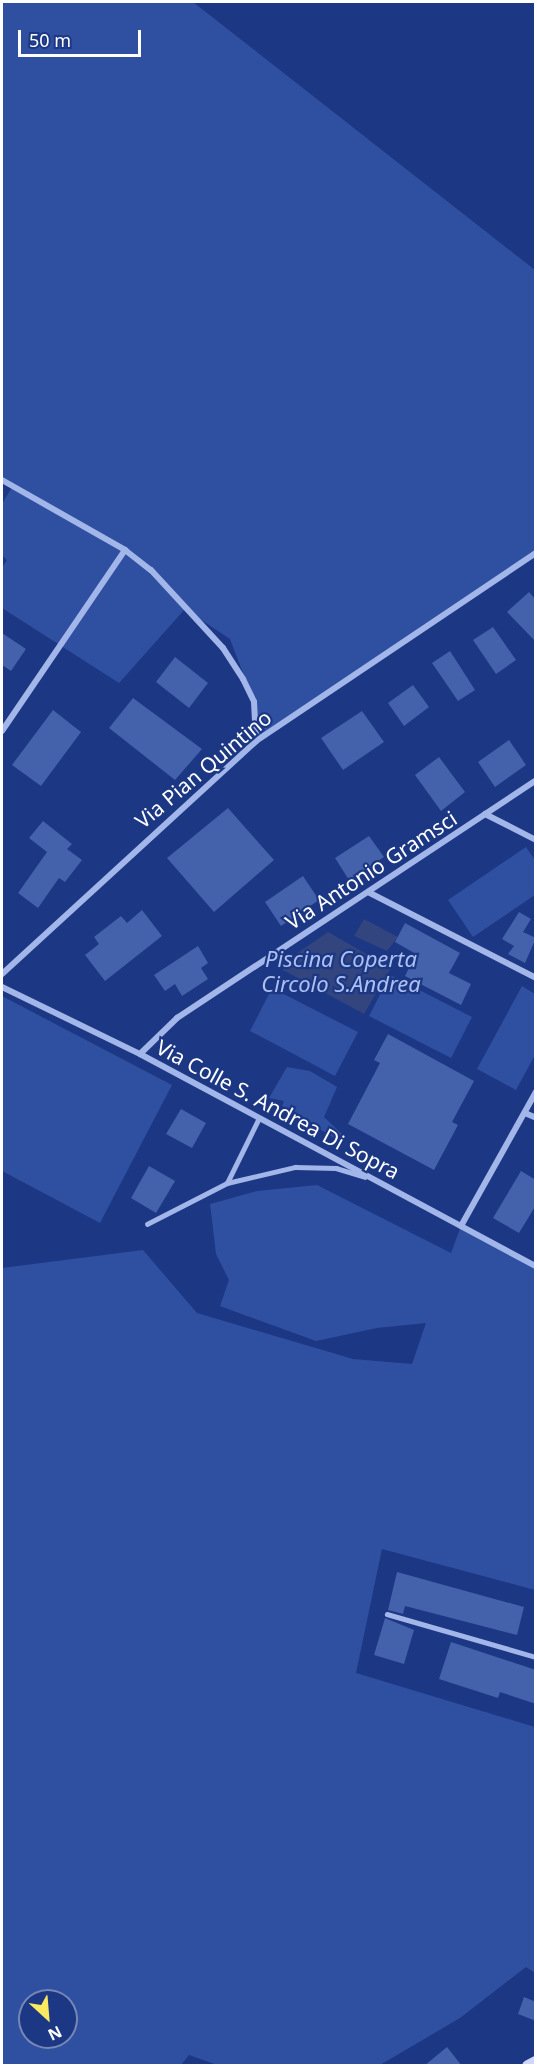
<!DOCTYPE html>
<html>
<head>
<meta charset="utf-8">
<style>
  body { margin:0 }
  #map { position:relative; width:537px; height:2067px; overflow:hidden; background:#1c3783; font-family:"Noto Sans",sans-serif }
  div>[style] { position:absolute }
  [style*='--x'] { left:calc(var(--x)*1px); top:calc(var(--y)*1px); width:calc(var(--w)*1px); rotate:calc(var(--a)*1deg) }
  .green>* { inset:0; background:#2f4fa1 }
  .water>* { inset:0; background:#32457e }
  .building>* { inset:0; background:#4461ac }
  .lane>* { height:4.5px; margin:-2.25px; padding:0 2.25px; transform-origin:2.25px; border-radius:2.25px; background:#a2b6ea }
  .street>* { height:6px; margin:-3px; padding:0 3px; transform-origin:3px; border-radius:3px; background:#a2b6ea }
  .secondary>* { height:12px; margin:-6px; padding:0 6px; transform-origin:6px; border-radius:6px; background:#cdd8f8 }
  span { translate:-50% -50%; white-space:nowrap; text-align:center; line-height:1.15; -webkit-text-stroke:4.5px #1c3783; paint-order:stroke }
  .street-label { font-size:21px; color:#fff }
  .water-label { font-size:22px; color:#adc0f2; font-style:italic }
  .frame { position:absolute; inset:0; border:3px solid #fff; pointer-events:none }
  .north { position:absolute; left:18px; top:1989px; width:60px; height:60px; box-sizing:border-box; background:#1c3783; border:2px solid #7787b5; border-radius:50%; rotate:154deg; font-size:16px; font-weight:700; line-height:24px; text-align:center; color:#fff }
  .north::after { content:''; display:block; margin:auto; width:21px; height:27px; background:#fbe95f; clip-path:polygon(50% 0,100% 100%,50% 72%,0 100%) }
  .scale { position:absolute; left:18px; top:30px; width:123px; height:27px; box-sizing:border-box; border:3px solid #fff; border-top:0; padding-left:8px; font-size:18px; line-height:21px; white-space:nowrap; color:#fff; -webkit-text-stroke:4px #1c3783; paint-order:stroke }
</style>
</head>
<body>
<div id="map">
  <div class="green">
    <div style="clip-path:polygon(2px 2px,193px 2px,535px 270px,535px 553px,256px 741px,254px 702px,230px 639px,185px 609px,119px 683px,2px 608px,2px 568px,7px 560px,2px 555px,2px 504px,12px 487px,2px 480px)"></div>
    <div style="clip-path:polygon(526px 847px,535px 860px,535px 895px,473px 937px,448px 900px)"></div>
    <div style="clip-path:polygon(390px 975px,472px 1017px,451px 1058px,369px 1016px)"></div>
    <div style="clip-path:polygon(522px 986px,535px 994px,535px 1055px,516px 1090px,477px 1069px)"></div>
    <div style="clip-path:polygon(272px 988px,358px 1032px,335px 1076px,250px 1031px)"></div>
    <div style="clip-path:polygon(2px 996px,172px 1085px,100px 1223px,2px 1171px)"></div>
    <div style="clip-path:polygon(287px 1067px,310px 1071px,337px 1087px,324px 1117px,343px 1135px,339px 1141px,282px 1106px,284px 1101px,269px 1098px)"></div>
    <div style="clip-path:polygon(evenodd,317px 1185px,451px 1253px,461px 1226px,535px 1266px,535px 1590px,382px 1549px,356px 1673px,535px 1727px,535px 1973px,526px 1967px,460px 2018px,380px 2065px,220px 2066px,189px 2055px,181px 2065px,2px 2065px,2px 1268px,143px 1250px,197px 1313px,353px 1359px,412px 1364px,426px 1323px,377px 1328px,316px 1341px,220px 1306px,229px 1280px,216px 1254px,210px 1204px,257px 1191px,317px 1185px,30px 2001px,66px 2001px,66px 2037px,30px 2037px,30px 2001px)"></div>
  </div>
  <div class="water">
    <div style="clip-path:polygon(364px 919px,398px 937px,387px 951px,354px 936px)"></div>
    <div style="clip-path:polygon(328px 932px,391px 968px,364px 1014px,283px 970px,283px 963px)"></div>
  </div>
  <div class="building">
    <div style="clip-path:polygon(529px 592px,536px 600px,536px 642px,507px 612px)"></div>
    <div style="clip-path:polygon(493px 627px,516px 660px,496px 674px,473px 640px)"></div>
    <div style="clip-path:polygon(2px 633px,26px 649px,11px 671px,2px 665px)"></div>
    <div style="clip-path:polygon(450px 651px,475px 690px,458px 701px,432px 663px)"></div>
    <div style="clip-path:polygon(175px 657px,208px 683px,189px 708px,156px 682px)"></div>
    <div style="clip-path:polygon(413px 685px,429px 707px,404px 726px,388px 703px)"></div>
    <div style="clip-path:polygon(133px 698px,202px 749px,175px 780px,109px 728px)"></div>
    <div style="clip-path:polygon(53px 710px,81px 732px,41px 786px,12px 765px)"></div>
    <div style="clip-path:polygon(362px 711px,384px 742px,343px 770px,321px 738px)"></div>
    <div style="clip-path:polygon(509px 740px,526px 765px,495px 787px,478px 762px)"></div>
    <div style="clip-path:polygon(439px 757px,465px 792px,441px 811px,415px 775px)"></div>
    <div style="clip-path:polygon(228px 808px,274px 860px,214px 912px,167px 858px)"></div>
    <div style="clip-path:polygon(43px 821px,72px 844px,67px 849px,82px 860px,65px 882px,59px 878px,38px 908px,18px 893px,47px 852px,29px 838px)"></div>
    <div style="clip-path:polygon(369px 836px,384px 857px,349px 880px,335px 858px)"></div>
    <div style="clip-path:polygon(303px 876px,319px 900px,281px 926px,265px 902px)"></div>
    <div style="clip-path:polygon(142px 910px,162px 936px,105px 981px,85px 955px,99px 944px,94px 937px,121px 916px,127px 923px)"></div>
    <div style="clip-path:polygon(519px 912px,531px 919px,523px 932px,536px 938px,525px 963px,508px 954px,514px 946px,502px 939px)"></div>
    <div style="clip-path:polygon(405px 923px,460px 953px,449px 973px,471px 984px,461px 1005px,405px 976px,416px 954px,395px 942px)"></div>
    <div style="clip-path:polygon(198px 946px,208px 963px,201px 968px,208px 979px,182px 996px,175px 984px,165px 991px,154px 975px)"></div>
    <div style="clip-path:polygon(388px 1034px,474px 1081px,452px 1122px,458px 1125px,434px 1170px,348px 1124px,380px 1063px,374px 1060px)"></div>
    <div style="clip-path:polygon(181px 1109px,206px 1123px,192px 1148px,166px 1134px)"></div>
    <div style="clip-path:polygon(149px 1166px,175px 1181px,156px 1213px,131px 1198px)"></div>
    <div style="clip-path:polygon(521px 1171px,536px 1180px,536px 1205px,519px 1233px,493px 1218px)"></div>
    <div style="clip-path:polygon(397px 1572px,524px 1607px,517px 1635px,405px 1606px,403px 1614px,388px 1610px)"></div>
    <div style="clip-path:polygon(385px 1618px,414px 1630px,404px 1664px,374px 1655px)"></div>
    <div style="clip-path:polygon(451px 1642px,536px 1670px,536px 1704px,500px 1692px,498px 1698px,439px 1679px)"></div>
    <div style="clip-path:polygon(524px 1997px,536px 2002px,536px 2021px,518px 2014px)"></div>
    <div style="clip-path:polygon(447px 2047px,462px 2066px,424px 2066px)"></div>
  </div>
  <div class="lane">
    <div style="--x:227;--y:1183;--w:70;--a:-13.2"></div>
    <div style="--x:295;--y:1167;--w:41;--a:1.4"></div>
    <div style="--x:336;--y:1168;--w:30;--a:17"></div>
    <div style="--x:147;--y:1224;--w:90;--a:-27.1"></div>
    <div style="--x:227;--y:1183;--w:72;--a:-63.8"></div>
    <div style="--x:387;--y:1614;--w:155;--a:16.1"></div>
  </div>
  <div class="street">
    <div style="--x:2;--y:480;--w:142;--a:29.6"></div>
    <div style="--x:125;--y:550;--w:33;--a:38"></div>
    <div style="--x:151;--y:570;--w:106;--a:47.3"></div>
    <div style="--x:223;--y:648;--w:37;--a:57"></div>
    <div style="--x:243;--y:679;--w:25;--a:64"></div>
    <div style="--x:254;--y:702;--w:39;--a:87"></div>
    <div style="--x:2;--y:731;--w:219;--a:-55.8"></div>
    <div style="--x:485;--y:814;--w:57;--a:27"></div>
    <div style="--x:368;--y:892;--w:189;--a:27.1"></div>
    <div style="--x:2;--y:974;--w:345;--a:-42.5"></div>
    <div style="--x:256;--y:741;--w:337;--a:-33.9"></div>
    <div style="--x:2;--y:987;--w:153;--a:25.9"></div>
    <div style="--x:140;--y:1054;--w:449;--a:28.2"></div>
    <div style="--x:140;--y:1054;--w:52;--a:-44.2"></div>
    <div style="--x:177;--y:1018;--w:431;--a:-33.5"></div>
    <div style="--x:525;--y:1113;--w:12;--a:24"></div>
    <div style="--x:461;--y:1226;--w:154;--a:-60.8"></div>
  </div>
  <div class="secondary">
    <div style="--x:528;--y:2066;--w:9;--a:-27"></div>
  </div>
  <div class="street-label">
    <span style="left:203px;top:769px;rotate:-40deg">Via Pian Quintino</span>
    <span style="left:371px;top:870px;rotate:-33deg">Via Antonio Gramsci</span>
    <span style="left:278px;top:1109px;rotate:28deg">Via Colle S. Andrea Di Sopra</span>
  </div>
  <div class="water-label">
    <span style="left:341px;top:971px">Piscina Coperta<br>Circolo S.Andrea</span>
  </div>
  <div class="frame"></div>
  <div class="north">N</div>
  <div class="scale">50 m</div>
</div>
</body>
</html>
